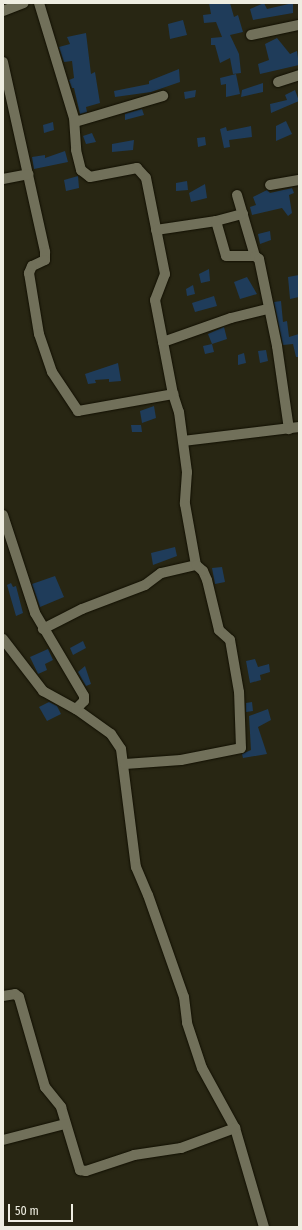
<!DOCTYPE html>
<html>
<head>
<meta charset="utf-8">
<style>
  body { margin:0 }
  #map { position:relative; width:302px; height:1230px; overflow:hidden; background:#282613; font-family:"Fira Sans Condensed",sans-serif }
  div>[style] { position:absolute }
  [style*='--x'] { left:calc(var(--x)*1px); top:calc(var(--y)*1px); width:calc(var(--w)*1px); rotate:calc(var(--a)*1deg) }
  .building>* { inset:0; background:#1f3c5a }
  .roads { filter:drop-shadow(0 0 1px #110f01) drop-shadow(0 0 1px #110f01) }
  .minor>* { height:10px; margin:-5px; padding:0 5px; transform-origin:5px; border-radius:5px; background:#71705a }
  span { translate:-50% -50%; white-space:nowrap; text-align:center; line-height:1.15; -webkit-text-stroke:4px #282613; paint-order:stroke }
  .frame { position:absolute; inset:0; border:4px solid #eeede1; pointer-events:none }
  .scale { position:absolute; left:8px; top:1204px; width:65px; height:18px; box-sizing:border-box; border:2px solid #eeede1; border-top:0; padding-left:5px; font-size:12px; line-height:14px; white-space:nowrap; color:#eeede1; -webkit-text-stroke:3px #282613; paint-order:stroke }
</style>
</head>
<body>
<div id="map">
  <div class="building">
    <div style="clip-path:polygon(209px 3px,230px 3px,234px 17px,238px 15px,243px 32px,230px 35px,239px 54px,241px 73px,233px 74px,230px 58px,220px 63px,215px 45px,211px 45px,211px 38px,222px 37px,216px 22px,204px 23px,203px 15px,211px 14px)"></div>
    <div style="clip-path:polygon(264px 3px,267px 9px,293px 3px,293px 13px,253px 20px,250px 9px)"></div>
    <div style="clip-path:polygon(183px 20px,187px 35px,170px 39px,168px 24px)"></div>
    <div style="clip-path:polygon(86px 33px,91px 74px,95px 72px,100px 103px,86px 107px,87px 112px,80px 114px,74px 88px,72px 88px,69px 80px,74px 78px,72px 61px,64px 62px,59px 47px,70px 44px,67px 37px)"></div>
    <div style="clip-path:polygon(277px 38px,290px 54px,297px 51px,299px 65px,260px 74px,258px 64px,269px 60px,265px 44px)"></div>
    <div style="clip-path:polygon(179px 69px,180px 82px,151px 92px,115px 97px,114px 91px,149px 84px,149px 81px)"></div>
    <div style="clip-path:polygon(236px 74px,240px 94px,226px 97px,226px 84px,221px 85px,220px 78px)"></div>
    <div style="clip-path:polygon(263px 83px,263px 92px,241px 97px,242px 90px)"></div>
    <div style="clip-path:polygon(196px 90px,195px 97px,185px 99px,184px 92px)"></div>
    <div style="clip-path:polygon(295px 90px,299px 101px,271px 113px,270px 104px,287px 100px,285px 95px)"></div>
    <div style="clip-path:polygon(142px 109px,144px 115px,125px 120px,125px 114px)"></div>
    <div style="clip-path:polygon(286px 121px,292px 134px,276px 141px,276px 126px)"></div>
    <div style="clip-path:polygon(53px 122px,54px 130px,44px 133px,43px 125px)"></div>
    <div style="clip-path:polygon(251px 126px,252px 137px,229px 140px,230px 147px,224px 148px,220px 129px,226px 127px,227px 131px)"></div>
    <div style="clip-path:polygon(92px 133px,96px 142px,86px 144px,83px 136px)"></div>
    <div style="clip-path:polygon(205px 137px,206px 145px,198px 147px,197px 138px)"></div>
    <div style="clip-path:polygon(134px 140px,133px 150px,112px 152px,112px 144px)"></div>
    <div style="clip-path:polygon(65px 151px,68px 162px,34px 169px,32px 157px,45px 155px,45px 158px)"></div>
    <div style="clip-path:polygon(78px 176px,79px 188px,66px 191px,64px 180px)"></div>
    <div style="clip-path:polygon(187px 181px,188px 190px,176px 191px,176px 183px)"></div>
    <div style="clip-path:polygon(205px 184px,207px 198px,191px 202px,189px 193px)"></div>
    <div style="clip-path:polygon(292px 188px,294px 193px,289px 195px,292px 213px,288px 216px,282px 208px,252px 215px,250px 207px,256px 205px,253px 197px,267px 190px,270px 193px)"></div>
    <div style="clip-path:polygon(270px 231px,271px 240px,260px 244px,258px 234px)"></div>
    <div style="clip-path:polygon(209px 269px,210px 281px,201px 283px,199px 274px)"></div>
    <div style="clip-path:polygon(299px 275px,299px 297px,290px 299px,288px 277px)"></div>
    <div style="clip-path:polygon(247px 277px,257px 294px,240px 299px,234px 282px)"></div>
    <div style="clip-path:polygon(193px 285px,195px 294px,187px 296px,186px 289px)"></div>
    <div style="clip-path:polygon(214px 296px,217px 306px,195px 312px,192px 303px)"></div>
    <div style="clip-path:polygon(281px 301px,283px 322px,287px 321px,289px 337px,299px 334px,299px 357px,296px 357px,293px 344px,283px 345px,274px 302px)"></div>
    <div style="clip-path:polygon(224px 327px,227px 339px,212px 344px,208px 334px)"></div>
    <div style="clip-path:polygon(212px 344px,214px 352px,205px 354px,203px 346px)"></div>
    <div style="clip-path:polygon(266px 350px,268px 361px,260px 363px,258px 351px)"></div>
    <div style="clip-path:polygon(244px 353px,246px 363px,238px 365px,238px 355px)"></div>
    <div style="clip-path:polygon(118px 363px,121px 381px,109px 382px,109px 379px,95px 380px,96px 383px,88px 384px,85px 374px)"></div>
    <div style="clip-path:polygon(154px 406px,156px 418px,142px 423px,140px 411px)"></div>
    <div style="clip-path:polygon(131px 425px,141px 425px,142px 432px,132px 432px)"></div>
    <div style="clip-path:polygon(175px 547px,177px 556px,153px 565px,151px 553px)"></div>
    <div style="clip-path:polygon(222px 567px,225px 582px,215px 584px,212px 568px)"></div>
    <div style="clip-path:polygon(55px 576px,64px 597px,40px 607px,32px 584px)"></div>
    <div style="clip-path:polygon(11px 583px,13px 587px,16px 586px,23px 613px,16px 616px,7px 585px)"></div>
    <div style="clip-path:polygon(83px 641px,86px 648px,73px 655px,70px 648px)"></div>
    <div style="clip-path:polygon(48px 649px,53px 660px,45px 664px,47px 670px,38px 674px,30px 657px)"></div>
    <div style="clip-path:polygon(255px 659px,258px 667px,269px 664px,270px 672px,260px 675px,261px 680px,250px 683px,246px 661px)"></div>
    <div style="clip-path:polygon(85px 666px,91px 684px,86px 686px,78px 672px)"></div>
    <div style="clip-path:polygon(49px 702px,57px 706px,61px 714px,47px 721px,39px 707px)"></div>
    <div style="clip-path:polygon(252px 702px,253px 711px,246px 712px,246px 703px)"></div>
    <div style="clip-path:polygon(268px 709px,271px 720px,258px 727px,267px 754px,243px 758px,242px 754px,251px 750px,249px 716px)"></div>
  </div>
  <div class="roads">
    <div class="minor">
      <div style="--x:39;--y:3;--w:120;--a:73.1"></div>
      <div style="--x:74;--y:118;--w:32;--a:86"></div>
      <div style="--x:76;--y:150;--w:21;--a:76"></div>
      <div style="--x:81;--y:170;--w:11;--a:38"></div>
      <div style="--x:90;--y:177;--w:48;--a:-10.8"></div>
      <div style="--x:137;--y:168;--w:13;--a:48"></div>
      <div style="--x:146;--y:178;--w:98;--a:78.8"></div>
      <div style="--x:165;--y:274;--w:28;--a:111"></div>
      <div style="--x:155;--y:300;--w:96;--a:79.2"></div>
      <div style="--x:173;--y:394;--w:19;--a:72"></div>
      <div style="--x:179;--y:412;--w:61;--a:82.4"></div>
      <div style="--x:187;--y:472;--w:32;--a:94"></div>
      <div style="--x:185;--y:504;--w:62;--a:79.8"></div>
      <div style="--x:196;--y:565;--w:36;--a:167"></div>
      <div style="--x:161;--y:573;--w:20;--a:143"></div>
      <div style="--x:145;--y:585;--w:67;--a:159.1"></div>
      <div style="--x:82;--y:609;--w:44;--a:152.9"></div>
      <div style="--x:3;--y:11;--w:22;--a:-21"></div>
      <div style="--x:251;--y:35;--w:49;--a:-11.8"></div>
      <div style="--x:3;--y:62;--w:195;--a:77.5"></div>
      <div style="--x:45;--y:252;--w:8;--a:90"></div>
      <div style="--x:45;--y:260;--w:14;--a:155"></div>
      <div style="--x:32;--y:266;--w:8;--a:113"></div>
      <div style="--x:29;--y:273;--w:62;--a:80.7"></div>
      <div style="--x:39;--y:334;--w:40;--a:71.1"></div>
      <div style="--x:52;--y:372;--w:47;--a:56.3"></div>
      <div style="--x:78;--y:411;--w:97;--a:-10.1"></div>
      <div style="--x:278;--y:82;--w:22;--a:-18"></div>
      <div style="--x:75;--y:122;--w:92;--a:-16.5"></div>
      <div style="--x:3;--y:179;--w:26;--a:-11"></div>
      <div style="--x:270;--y:185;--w:29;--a:-10"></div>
      <div style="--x:237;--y:195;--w:64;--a:73.6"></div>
      <div style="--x:216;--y:221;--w:28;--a:-15"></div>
      <div style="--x:156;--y:230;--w:61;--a:-8.5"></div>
      <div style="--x:216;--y:221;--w:36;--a:74"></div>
      <div style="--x:226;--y:256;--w:29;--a:0"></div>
      <div style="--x:255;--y:256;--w:5;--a:37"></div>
      <div style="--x:259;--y:259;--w:89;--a:78.3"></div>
      <div style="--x:277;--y:346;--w:84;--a:81.8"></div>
      <div style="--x:163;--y:342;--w:72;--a:-19.4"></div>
      <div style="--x:231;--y:318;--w:38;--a:-14"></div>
      <div style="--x:183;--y:441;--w:117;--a:-6.9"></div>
      <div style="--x:3;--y:515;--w:103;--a:71.9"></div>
      <div style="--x:35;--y:613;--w:96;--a:59.4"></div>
      <div style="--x:84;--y:696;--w:5;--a:90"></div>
      <div style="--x:84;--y:701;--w:11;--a:135"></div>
      <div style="--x:3;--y:639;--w:66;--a:52.4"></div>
      <div style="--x:43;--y:691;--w:38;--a:29"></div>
      <div style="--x:76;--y:709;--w:43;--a:35.5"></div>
      <div style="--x:111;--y:734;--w:18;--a:56"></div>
      <div style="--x:121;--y:749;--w:119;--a:82.8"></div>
      <div style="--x:136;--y:867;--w:30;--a:67"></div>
      <div style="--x:148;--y:895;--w:108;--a:70.6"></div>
      <div style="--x:184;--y:997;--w:26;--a:83"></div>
      <div style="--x:187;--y:1023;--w:47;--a:71.6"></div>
      <div style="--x:202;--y:1068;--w:68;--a:61.2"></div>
      <div style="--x:235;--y:1128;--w:103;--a:73.7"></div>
      <div style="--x:125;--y:764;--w:56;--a:-4.1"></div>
      <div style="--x:181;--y:760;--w:61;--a:-11.3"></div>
      <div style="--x:241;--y:748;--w:56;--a:-92"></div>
      <div style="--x:239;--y:692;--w:53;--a:-99.8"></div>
      <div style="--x:230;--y:640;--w:15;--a:-138"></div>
      <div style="--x:219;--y:630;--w:51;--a:-103.5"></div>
      <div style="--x:207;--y:580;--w:10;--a:-114"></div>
      <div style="--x:203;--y:571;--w:9;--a:-139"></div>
      <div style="--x:3;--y:996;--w:12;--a:-9"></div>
      <div style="--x:15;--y:994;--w:5;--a:37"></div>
      <div style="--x:19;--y:997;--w:94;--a:73.9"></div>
      <div style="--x:45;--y:1087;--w:26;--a:51"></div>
      <div style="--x:61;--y:1107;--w:66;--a:73.2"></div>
      <div style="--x:80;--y:1170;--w:6;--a:9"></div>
      <div style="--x:86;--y:1171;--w:51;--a:-18.4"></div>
      <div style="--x:134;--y:1155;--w:48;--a:-8.5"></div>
      <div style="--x:181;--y:1148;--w:58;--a:-20.3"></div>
      <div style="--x:3;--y:1140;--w:64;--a:-14.5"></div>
    </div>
  </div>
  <div class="frame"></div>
  <div class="scale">50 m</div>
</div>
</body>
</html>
